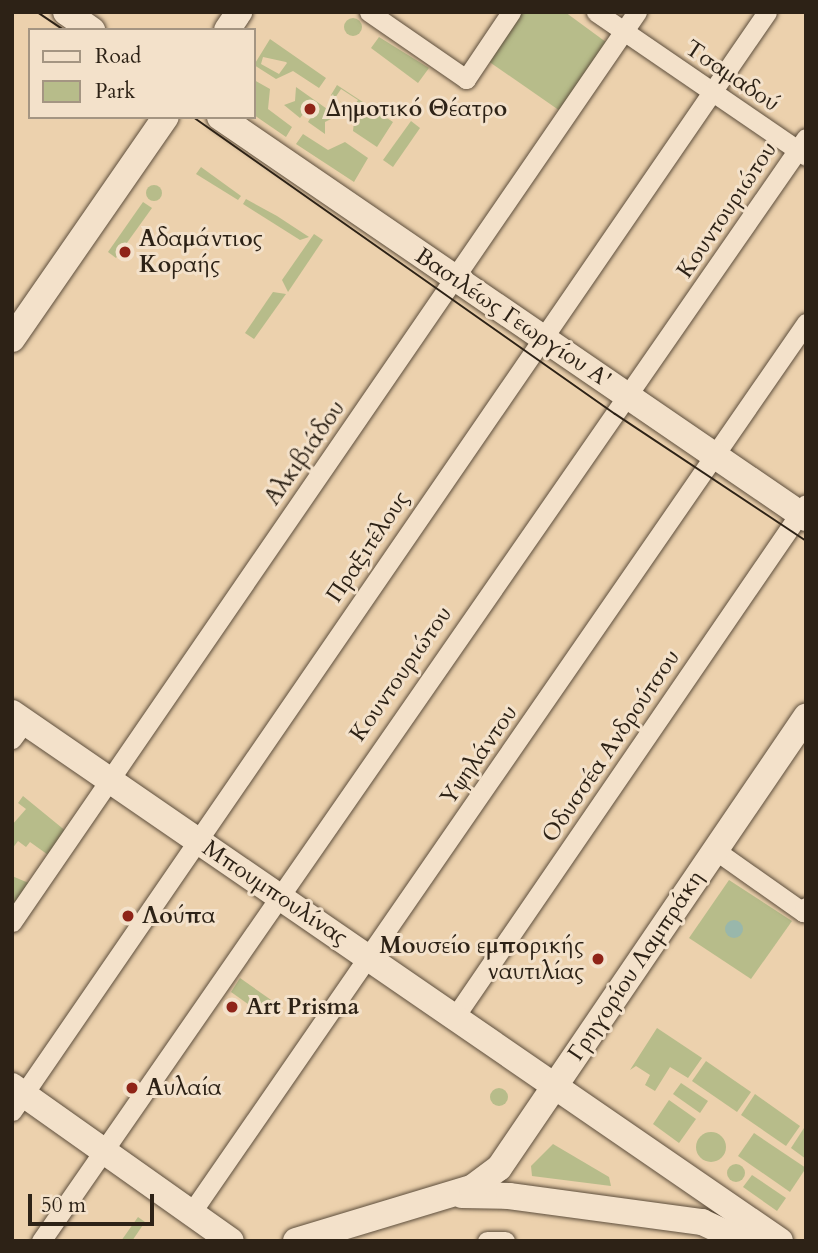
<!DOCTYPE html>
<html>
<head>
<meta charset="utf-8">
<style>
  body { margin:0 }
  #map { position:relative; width:818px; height:1253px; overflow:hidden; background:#ecd1ad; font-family:Cardo,serif }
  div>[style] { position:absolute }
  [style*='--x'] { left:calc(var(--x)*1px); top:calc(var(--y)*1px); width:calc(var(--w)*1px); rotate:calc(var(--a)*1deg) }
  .green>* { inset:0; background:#b7bc8a }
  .round { border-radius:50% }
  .water>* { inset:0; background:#99b7ab }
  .roads { filter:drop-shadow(0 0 2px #5d4e3c) drop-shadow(0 0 2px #5d4e3c) }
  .street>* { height:19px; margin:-9.5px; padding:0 9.5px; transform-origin:9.5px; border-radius:9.5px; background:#f3e1ca }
  .secondary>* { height:26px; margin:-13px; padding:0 13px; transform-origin:13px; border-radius:13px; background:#f3e1ca }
  .tram>* { height:2px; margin:-1px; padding:0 1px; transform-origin:1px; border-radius:1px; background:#2d2216 }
  .dots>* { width:19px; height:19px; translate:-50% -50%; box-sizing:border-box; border:4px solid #f3e1ca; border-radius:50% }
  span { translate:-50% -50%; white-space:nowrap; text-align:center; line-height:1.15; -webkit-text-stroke:6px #f3e1ca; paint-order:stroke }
  .street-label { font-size:23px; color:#2d2216 }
  .poi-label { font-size:23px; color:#2d2216; font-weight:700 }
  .left { translate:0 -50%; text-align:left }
  .right { translate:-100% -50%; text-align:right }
  .frame { position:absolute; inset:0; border:14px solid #2d2216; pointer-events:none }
  .legend { position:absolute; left:28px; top:28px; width:228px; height:91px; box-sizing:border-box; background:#f3e1ca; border:2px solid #a49582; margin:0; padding:9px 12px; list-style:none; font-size:21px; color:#2d2216 }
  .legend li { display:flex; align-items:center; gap:14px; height:35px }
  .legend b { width:35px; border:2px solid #a49582 }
  .scale { position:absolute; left:28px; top:1194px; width:126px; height:32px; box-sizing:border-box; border:4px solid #2d2216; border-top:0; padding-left:9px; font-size:21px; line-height:24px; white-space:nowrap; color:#2d2216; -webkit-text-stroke:5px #f3e1ca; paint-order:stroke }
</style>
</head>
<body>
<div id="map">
  <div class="green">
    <div style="clip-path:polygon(522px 12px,565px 12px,610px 45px,563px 113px,488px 61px)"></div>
    <div class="round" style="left:344px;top:18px;width:18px;height:18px"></div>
    <div style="clip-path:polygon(379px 37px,429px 68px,418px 83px,371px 48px)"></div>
    <div style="clip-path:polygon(evenodd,270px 39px,326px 78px,319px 88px,293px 71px,276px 79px,254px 65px,270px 39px,263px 57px,286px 62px,287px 63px,279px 74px,261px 64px,263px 57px)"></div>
    <div style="clip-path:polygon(254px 80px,270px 89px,268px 109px,292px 127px,286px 137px,254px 115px)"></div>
    <div style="clip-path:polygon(evenodd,337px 85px,393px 122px,377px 147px,353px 131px,355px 112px,331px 95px,337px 85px,341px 89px,358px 100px,352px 109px,335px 98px,341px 89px)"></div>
    <div style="clip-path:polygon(296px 87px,337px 116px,325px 122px,325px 134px,308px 122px,311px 117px,304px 113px,300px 118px,284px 105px,295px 101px)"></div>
    <div style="clip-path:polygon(411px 121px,420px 128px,393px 167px,383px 160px)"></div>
    <div style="clip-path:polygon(303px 134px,328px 150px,345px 142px,368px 158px,354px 182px,296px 144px)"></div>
    <div style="clip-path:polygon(201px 167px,241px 196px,238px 200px,196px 174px)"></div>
    <div class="round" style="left:146px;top:185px;width:16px;height:16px"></div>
    <div style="clip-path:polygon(246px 199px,277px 216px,309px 237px,300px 240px,243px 204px)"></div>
    <div style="clip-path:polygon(143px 202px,152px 208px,116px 258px,108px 252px)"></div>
    <div style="clip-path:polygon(314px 234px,323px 240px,288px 292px,282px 280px)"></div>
    <div style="clip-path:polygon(273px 292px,286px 294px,254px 339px,245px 333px)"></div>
    <div style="clip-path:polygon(23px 796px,67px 832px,51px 857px,30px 842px,26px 847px,18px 841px,12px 849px,12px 825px,26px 809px,18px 803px)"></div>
    <div style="clip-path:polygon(12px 876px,31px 884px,12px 911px)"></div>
    <div style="clip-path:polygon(729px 880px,792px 921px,751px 979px,689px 938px)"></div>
    <div style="clip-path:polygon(240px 978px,274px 1002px,265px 1016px,231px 992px)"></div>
    <div style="clip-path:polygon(657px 1028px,702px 1058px,688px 1078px,670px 1067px,655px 1091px,645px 1085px,650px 1075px,636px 1066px,630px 1070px)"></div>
    <div style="clip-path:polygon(706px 1061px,751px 1092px,737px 1112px,692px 1081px)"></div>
    <div style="clip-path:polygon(681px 1083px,708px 1101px,700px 1113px,673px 1094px)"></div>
    <div class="round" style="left:490px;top:1088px;width:18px;height:18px"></div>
    <div style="clip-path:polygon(755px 1094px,800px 1126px,786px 1146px,741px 1115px)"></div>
    <div style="clip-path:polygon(669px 1100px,696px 1119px,679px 1143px,653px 1124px)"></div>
    <div style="clip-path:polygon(804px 1128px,806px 1129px,806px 1159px,791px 1148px)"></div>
    <div class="round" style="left:696px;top:1132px;width:30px;height:30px"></div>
    <div style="clip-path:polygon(754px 1133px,806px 1168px,790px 1192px,738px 1156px)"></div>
    <div style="clip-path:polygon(553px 1144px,609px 1177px,611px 1186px,532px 1176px,531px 1166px)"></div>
    <div class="round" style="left:727px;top:1164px;width:18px;height:18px"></div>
    <div style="clip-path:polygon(752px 1175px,786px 1198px,777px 1211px,743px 1187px)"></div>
    <div style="clip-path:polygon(138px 1217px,145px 1222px,132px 1241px,121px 1241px)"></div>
  </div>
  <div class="water">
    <div class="round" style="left:725px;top:920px;width:18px;height:18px"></div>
  </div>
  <div class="roads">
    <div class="street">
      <div style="--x:369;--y:12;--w:118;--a:34.6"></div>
      <div style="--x:466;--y:79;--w:81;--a:-56.1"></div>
      <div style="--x:596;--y:12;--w:255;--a:34.4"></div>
      <div style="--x:12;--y:739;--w:22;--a:-54"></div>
      <div style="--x:715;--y:850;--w:108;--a:35.2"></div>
      <div style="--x:803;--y:912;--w:6;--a:-59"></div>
      <div style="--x:12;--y:922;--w:1104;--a:-55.52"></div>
      <div style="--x:456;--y:1015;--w:619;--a:-55.59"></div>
      <div style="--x:12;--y:1111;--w:1333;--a:-55.51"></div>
      <div style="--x:191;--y:1213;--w:1082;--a:-55.36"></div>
      <div style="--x:41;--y:1241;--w:1342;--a:-55.26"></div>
      <div style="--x:487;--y:1241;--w:18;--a:0"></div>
    </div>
    <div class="secondary">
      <div style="--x:66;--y:12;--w:32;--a:35"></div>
      <div style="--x:227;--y:30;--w:22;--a:-56"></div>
      <div style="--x:220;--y:117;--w:710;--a:34.38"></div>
      <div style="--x:12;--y:339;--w:270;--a:-55.3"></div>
      <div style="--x:12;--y:713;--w:932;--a:34.51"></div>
      <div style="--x:12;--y:1086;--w:268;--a:35.3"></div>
      <div style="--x:462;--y:1195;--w:47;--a:1.2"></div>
      <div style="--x:509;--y:1196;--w:195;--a:7.7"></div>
      <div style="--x:702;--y:1222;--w:45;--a:24.9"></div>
      <div style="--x:296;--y:1241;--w:184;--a:-16.8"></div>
      <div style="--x:472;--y:1188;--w:34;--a:-37"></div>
      <div style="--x:499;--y:1168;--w:546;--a:-55.76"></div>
    </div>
  </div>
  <div class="tram">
    <div style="--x:37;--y:12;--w:32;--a:34"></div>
    <div style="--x:193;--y:117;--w:516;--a:35.14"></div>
    <div style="--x:615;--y:414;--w:229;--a:33.6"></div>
  </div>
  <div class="dots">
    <div style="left:310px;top:109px;background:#8f2418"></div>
    <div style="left:125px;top:252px;background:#8f2418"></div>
    <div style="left:128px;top:916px;background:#8f2418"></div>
    <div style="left:598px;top:959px;background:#8f2418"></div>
    <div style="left:232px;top:1007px;background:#8f2418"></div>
    <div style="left:132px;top:1088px;background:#8f2418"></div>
  </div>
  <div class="street-label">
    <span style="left:732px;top:76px;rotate:34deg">Τσαμαδού</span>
    <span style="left:727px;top:210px;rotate:-56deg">Κουντουριώτου</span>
    <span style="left:513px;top:318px;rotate:34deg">Βασιλέως Γεωργίου Α'</span>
    <span style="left:305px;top:453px;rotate:-55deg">Αλκιβιάδου</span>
    <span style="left:368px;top:547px;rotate:-56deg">Πραξιτέλους</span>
    <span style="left:401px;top:674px;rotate:-55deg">Κουντουριώτου</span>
    <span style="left:611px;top:746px;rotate:-56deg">Οδυσσέα Ανδρούτσου</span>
    <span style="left:479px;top:755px;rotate:-55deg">Υψηλάντου</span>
    <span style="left:275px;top:893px;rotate:34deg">Μπουμπουλίνας</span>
    <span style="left:636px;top:966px;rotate:-56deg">Γρηγορίου Λαμπράκη</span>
  </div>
  <div class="poi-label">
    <span class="left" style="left:326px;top:109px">Δημοτικό Θέατρο</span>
    <span class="left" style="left:139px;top:252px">Αδαμάντιος<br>Κοραής</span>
    <span class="left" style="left:142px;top:916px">Λούπα</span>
    <span class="right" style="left:584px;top:959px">Μουσείο εμπορικής<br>ναυτιλίας</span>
    <span class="left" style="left:246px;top:1007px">Art Prisma</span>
    <span class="left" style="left:146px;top:1088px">Αυλαία</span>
  </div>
  <div class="frame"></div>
  <ul class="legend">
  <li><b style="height:9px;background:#f3e1ca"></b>Road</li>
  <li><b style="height:19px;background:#b7bc8a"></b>Park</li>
  </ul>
  <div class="scale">50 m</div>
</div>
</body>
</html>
